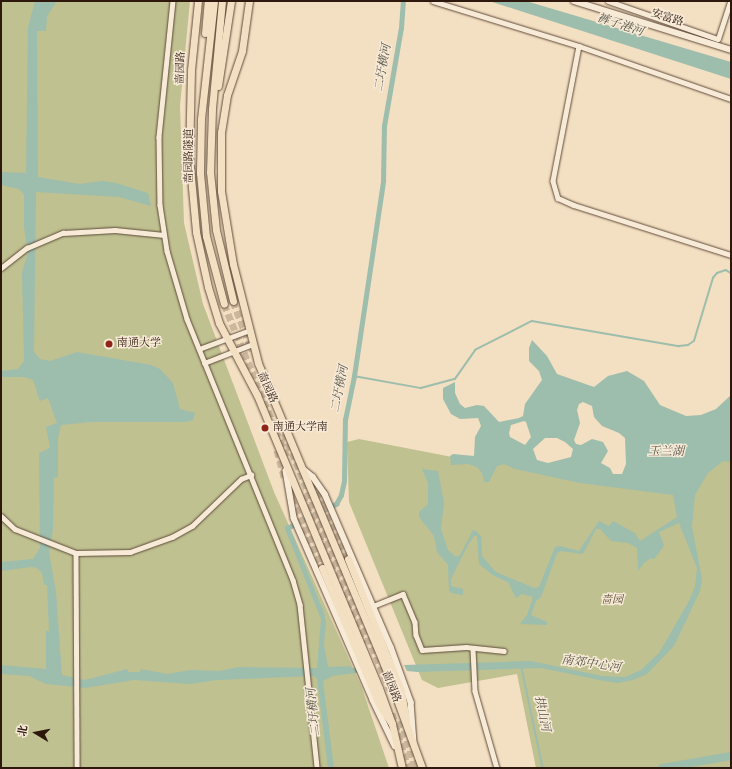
<!DOCTYPE html>
<html>
<head>
<meta charset="utf-8">
<style>
  body { margin:0 }
  #map { position:relative; width:732px; height:769px; overflow:hidden; background:#f3dfc1; font-family:Vollkorn,"Noto Serif SC",serif }
  div>[style] { position:absolute }
  [style*='--x'] { left:calc(var(--x)*1px); top:calc(var(--y)*1px); width:calc(var(--w)*1px); rotate:calc(var(--a)*1deg) }
  .green>* { inset:0; background:#bfc190 }
  .water>* { inset:0; background:#9dbdad }
  .stream>* { height:1.5px; margin:-0.75px; padding:0 0.75px; transform-origin:0.75px; border-radius:0.75px; background:#9dbdad }
  .canal>* { height:4.5px; margin:-2.25px; padding:0 2.25px; transform-origin:2.25px; border-radius:2.25px; background:#9dbdad }
  .river>* { height:8px; margin:-4px; padding:0 4px; transform-origin:4px; border-radius:4px; background:#9dbdad }
  .trunk-tunnel>* { height:7px; margin-top:-3.5px; transform-origin:0; background:repeating-linear-gradient(90deg,#ccb79d 0 7px,transparent 0 10.5px) }
  .roads { filter:drop-shadow(0 0 1px #5f4a3a) drop-shadow(0 0 1px #5f4a3a) }
  .minor>* { height:4.5px; margin:-2.25px; padding:0 2.25px; transform-origin:2.25px; border-radius:2.25px; background:#f7ead7 }
  .tertiary>* { height:5.5px; margin:-2.75px; padding:0 2.75px; transform-origin:2.75px; border-radius:2.75px; background:#f7ead7 }
  .primary>* { height:7px; margin:-3.5px; padding:0 3.5px; transform-origin:3.5px; border-radius:3.5px; background:#f3dfc1 }
  .trunk>* { height:7px; margin:-3.5px; padding:0 3.5px; transform-origin:3.5px; border-radius:3.5px; background:#f3dfc1 }
  .dots>* { width:11px; height:11px; translate:-50% -50%; box-sizing:border-box; border:2px solid #f7ead7; border-radius:50% }
  span { translate:-50% -50%; white-space:nowrap; text-align:center; line-height:1.15; -webkit-text-stroke:3px #f7ead7; paint-order:stroke }
  .street-label { font-size:11px; color:#2e180d }
  .poi-label { font-size:11px; color:#2e180d }
  .left { translate:0 -50%; text-align:left }
  .park-label { font-size:11px; color:#5a4b34; font-style:italic }
  .water-label { font-size:12px; color:#555245; font-style:italic }
  .frame { position:absolute; inset:0; border:2px solid #2e180d; pointer-events:none }
  .north { position:absolute; left:16px; top:713px; width:40px; height:40px; -webkit-text-stroke:3px #f7ead7; paint-order:stroke; rotate:280deg; font-size:11px; font-weight:700; line-height:16px; text-align:center; color:#2e180d }
  .north::after { content:''; display:block; margin:auto; width:14px; height:18px; background:#2e180d; clip-path:polygon(50% 0,100% 100%,50% 72%,0 100%) }
</style>
</head>
<body>
<div id="map">
  <div class="green">
    <div style="clip-path:polygon(1px 1px,190px 1px,180px 106px,184px 223px,203px 304px,274px 492px,362px 688px,389px 768px,1px 768px)"></div>
    <div style="clip-path:polygon(359px 439px,473px 461px,524px 462px,644px 486px,731px 455px,731px 768px,536px 768px,517px 674px,438px 688px,422px 680px,349px 502px,347px 442px)"></div>
  </div>
  <div class="water">
    <div style="clip-path:polygon(35px 1px,57px 1px,47px 16px,46px 31px,37px 31px,38px 177px,80px 184px,102px 181px,116px 183px,148px 193px,151px 206px,119px 197px,36px 192px,34px 352px,40px 359px,50px 361px,77px 352px,151px 365px,160px 369px,173px 383px,180px 409px,195px 413px,193px 420px,186px 422px,91px 422px,61px 425px,58px 438px,58px 477px,54px 478px,53px 529px,49px 552px,56px 592px,62px 675px,85px 680px,127px 669px,128px 672px,140px 672px,141px 669px,167px 674px,191px 670px,219px 671px,239px 667px,317px 668px,322px 606px,326px 622px,324px 645px,328px 667px,350px 666px,354px 673px,333px 676px,323px 681px,334px 768px,328px 768px,317px 679px,314px 676px,217px 680px,190px 684px,134px 680px,85px 688px,46px 684px,29px 676px,1px 674px,1px 665px,46px 669px,46px 631px,49px 631px,47px 585px,44px 585px,42px 573px,37px 568px,31px 567px,1px 571px,1px 562px,33px 559px,40px 548px,39px 453px,50px 448px,46px 427px,57px 423px,48px 398px,40px 401px,33px 380px,24px 377px,1px 377px,1px 371px,18px 369px,24px 361px,22px 272px,28px 253px,24px 227px,24px 195px,19px 189px,1px 185px,1px 172px,26px 173px,28px 27px)"></div>
    <div style="clip-path:polygon(489px 1px,526px 1px,731px 62px,731px 79px)"></div>
    <div style="clip-path:polygon(evenodd,532px 340px,547px 356px,557px 374px,594px 387px,608px 376px,627px 371px,644px 381px,660px 405px,686px 416px,701px 415px,716px 409px,731px 395px,731px 462px,723px 461px,708px 473px,695px 495px,692px 527px,702px 579px,700px 591px,674px 646px,647px 674px,633px 680px,618px 683px,604px 681px,541px 668px,417px 672px,407px 671px,404px 665px,531px 661px,602px 676px,625px 677px,641px 670px,659px 653px,689px 601px,695px 587px,697px 568px,679px 523px,659px 532px,664px 545px,662px 549px,654px 559px,651px 558px,644px 563px,638px 571px,637px 548px,628px 543px,611px 541px,600px 529px,596px 529px,583px 554px,561px 551px,557px 553px,541px 597px,536px 601px,531px 615px,547px 622px,547px 625px,520px 624px,527px 615px,533px 597px,522px 594px,516px 598px,508px 582px,494px 576px,479px 564px,477px 536px,474px 536px,468px 545px,451px 579px,451px 586px,463px 589px,463px 595px,451px 593px,449px 590px,448px 565px,437px 552px,434px 536px,419px 517px,419px 512px,428px 504px,428px 483px,422px 469px,438px 471px,444px 503px,441px 529px,448px 550px,456px 557px,460px 555px,473px 530px,476px 531px,481px 536px,482px 556px,496px 572px,534px 588px,539px 587px,555px 547px,560px 546px,579px 551px,599px 521px,609px 526px,613px 521px,635px 533px,640px 541px,677px 517px,673px 495px,580px 483px,515px 469px,504px 464px,497px 466px,489px 482px,484px 482px,482px 473px,477px 467px,468px 464px,451px 465px,450px 456px,453px 454px,474px 456px,475px 437px,481px 426px,478px 418px,460px 419px,451px 414px,443px 399px,443px 388px,455px 382px,455px 393px,460px 404px,465px 408px,477px 405px,484px 406px,499px 422px,519px 418px,523px 416px,525px 404px,542px 380px,539px 371px,529px 361px,529px 348px,532px 340px,583px 402px,592px 406px,594px 417px,602px 426px,619px 433px,625px 438px,626px 464px,622px 474px,613px 474px,610px 468px,601px 463px,608px 451px,603px 442px,592px 439px,581px 445px,576px 444px,574px 440px,580px 423px,577px 410px,579px 404px,583px 402px,532px 340px,524px 421px,526px 422px,531px 437px,525px 445px,510px 437px,509px 433px,511px 425px,524px 421px,532px 340px,545px 438px,557px 438px,565px 442px,573px 449px,571px 457px,548px 463px,537px 460px,533px 449px,545px 438px)"></div>
  </div>
  <div class="stream">
    <div style="--x:354;--y:376;--w:68;--a:10.2"></div>
    <div style="--x:421;--y:388;--w:35;--a:-15"></div>
    <div style="--x:455;--y:379;--w:35;--a:-55"></div>
    <div style="--x:475;--y:350;--w:64;--a:-27"></div>
    <div style="--x:532;--y:321;--w:149;--a:9.7"></div>
    <div style="--x:679;--y:346;--w:9;--a:-6"></div>
    <div style="--x:688;--y:345;--w:7;--a:-34"></div>
    <div style="--x:694;--y:341;--w:66;--a:-73.2"></div>
    <div style="--x:713;--y:278;--w:6;--a:-51"></div>
    <div style="--x:717;--y:273;--w:9;--a:-18"></div>
    <div style="--x:726;--y:270;--w:6;--a:31"></div>
    <div style="--x:522;--y:668;--w:102;--a:78.1"></div>
  </div>
  <div class="canal">
    <div style="--x:322;--y:616;--w:95;--a:-111.7"></div>
    <div style="--x:287;--y:528;--w:55;--a:-26.1"></div>
    <div style="--x:336;--y:504;--w:10;--a:-61"></div>
    <div style="--x:341;--y:495;--w:14;--a:-78"></div>
    <div style="--x:344;--y:481;--w:61;--a:-89.1"></div>
    <div style="--x:345;--y:420;--w:45;--a:-78.4"></div>
    <div style="--x:354;--y:376;--w:197;--a:-81.5"></div>
    <div style="--x:383;--y:181;--w:55;--a:-89"></div>
    <div style="--x:384;--y:126;--w:99;--a:-80.2"></div>
    <div style="--x:401;--y:28;--w:27;--a:-86"></div>
    <div style="--x:346;--y:671;--w:9;--a:-6"></div>
  </div>
  <div class="river">
    <div style="--x:662;--y:768;--w:70;--a:-9.9"></div>
  </div>
  <div class="trunk-tunnel">
    <div style="--x:233;--y:301;--w:53;--a:69.2"></div>
    <div style="--x:224;--y:304;--w:168;--a:67.6"></div>
    <div style="--x:284;--y:433;--w:278;--a:67.6"></div>
    <div style="--x:277;--y:450;--w:30;--a:75"></div>
    <div style="--x:307;--y:473;--w:35;--a:61"></div>
    <div style="--x:324;--y:504;--w:60;--a:66.4"></div>
    <div style="--x:302;--y:495;--w:161;--a:67.4"></div>
    <div style="--x:291;--y:498;--w:77;--a:66.1"></div>
    <div style="--x:392;--y:713;--w:57;--a:73.8"></div>
    <div style="--x:401;--y:720;--w:50;--a:73.7"></div>
  </div>
  <div class="roads">
    <div class="minor">
      <div style="--x:173;--y:1;--w:137;--a:95.9"></div>
      <div style="--x:159;--y:137;--w:68;--a:89.2"></div>
      <div style="--x:160;--y:205;--w:47;--a:81.3"></div>
      <div style="--x:167;--y:251;--w:71;--a:73.6"></div>
      <div style="--x:187;--y:319;--w:282;--a:67.9"></div>
      <div style="--x:293;--y:580;--w:26;--a:74"></div>
      <div style="--x:300;--y:605;--w:164;--a:84"></div>
      <div style="--x:433;--y:1;--w:153;--a:17.1"></div>
      <div style="--x:579;--y:46;--w:161;--a:19.2"></div>
      <div style="--x:608;--y:1;--w:116;--a:19.1"></div>
      <div style="--x:718;--y:39;--w:40;--a:-72"></div>
      <div style="--x:579;--y:46;--w:137;--a:100.9"></div>
      <div style="--x:553;--y:181;--w:18;--a:74"></div>
      <div style="--x:558;--y:198;--w:17;--a:24"></div>
      <div style="--x:574;--y:205;--w:165;--a:17.7"></div>
      <div style="--x:1;--y:268;--w:33;--a:-38"></div>
      <div style="--x:27;--y:248;--w:39;--a:-23"></div>
      <div style="--x:63;--y:233;--w:52;--a:-3.3"></div>
      <div style="--x:115;--y:230;--w:49;--a:5.8"></div>
      <div style="--x:199;--y:349;--w:54;--a:-20.4"></div>
      <div style="--x:204;--y:363;--w:53;--a:-21.2"></div>
      <div style="--x:1;--y:516;--w:19;--a:43"></div>
      <div style="--x:15;--y:529;--w:66;--a:21.5"></div>
      <div style="--x:76;--y:553;--w:54;--a:-1.1"></div>
      <div style="--x:130;--y:552;--w:45;--a:-19.7"></div>
      <div style="--x:172;--y:537;--w:23;--a:-29"></div>
      <div style="--x:192;--y:526;--w:68;--a:-43.8"></div>
      <div style="--x:241;--y:479;--w:11;--a:-22"></div>
      <div style="--x:76;--y:553;--w:215;--a:89.7"></div>
      <div style="--x:373;--y:606;--w:32;--a:-22"></div>
      <div style="--x:403;--y:594;--w:30;--a:67"></div>
      <div style="--x:415;--y:622;--w:13;--a:86"></div>
      <div style="--x:416;--y:635;--w:16;--a:68"></div>
      <div style="--x:422;--y:650;--w:44;--a:-3.9"></div>
      <div style="--x:466;--y:647;--w:38;--a:6"></div>
      <div style="--x:473;--y:649;--w:42;--a:87.3"></div>
      <div style="--x:475;--y:691;--w:80;--a:74.1"></div>
    </div>
    <div class="tertiary">
      <div style="--x:574;--y:1;--w:164;--a:17.3"></div>
      <div style="--x:303;--y:469;--w:13;--a:39"></div>
      <div style="--x:313;--y:477;--w:21;--a:55"></div>
      <div style="--x:325;--y:494;--w:167;--a:66.7"></div>
      <div style="--x:391;--y:647;--w:59;--a:70"></div>
      <div style="--x:411;--y:702;--w:41;--a:85.8"></div>
      <div style="--x:286;--y:471;--w:48;--a:80.3"></div>
      <div style="--x:294;--y:518;--w:198;--a:66.5"></div>
      <div style="--x:373;--y:700;--w:51;--a:64.4"></div>
    </div>
    <div class="primary">
      <div style="--x:198;--y:1;--w:69;--a:95.8"></div>
      <div style="--x:191;--y:70;--w:86;--a:91.3"></div>
      <div style="--x:189;--y:156;--w:76;--a:84.7"></div>
      <div style="--x:196;--y:232;--w:56;--a:77.7"></div>
      <div style="--x:208;--y:287;--w:38;--a:73"></div>
      <div style="--x:219;--y:323;--w:81;--a:62.2"></div>
      <div style="--x:257;--y:395;--w:317;--a:67.4"></div>
      <div style="--x:379;--y:688;--w:38;--a:70"></div>
      <div style="--x:392;--y:724;--w:45;--a:77.2"></div>
      <div style="--x:249;--y:1;--w:50;--a:98"></div>
      <div style="--x:242;--y:51;--w:46;--a:108.8"></div>
      <div style="--x:227;--y:95;--w:37;--a:99"></div>
      <div style="--x:221;--y:132;--w:59;--a:90"></div>
      <div style="--x:221;--y:191;--w:74;--a:80.7"></div>
      <div style="--x:233;--y:264;--w:102;--a:75.8"></div>
      <div style="--x:258;--y:363;--w:326;--a:67.3"></div>
      <div style="--x:384;--y:664;--w:111;--a:69.9"></div>
    </div>
    <div class="trunk">
      <div style="--x:214;--y:1;--w:119;--a:96.3"></div>
      <div style="--x:201;--y:119;--w:54;--a:91.1"></div>
      <div style="--x:200;--y:173;--w:63;--a:84.6"></div>
      <div style="--x:206;--y:236;--w:70;--a:75.2"></div>
      <div style="--x:222;--y:1;--w:108;--a:95.3"></div>
      <div style="--x:212;--y:109;--w:63;--a:91.8"></div>
      <div style="--x:210;--y:172;--w:58;--a:84.1"></div>
      <div style="--x:216;--y:230;--w:73;--a:76.5"></div>
      <div style="--x:205;--y:33;--w:32;--a:-85"></div>
      <div style="--x:218;--y:86;--w:86;--a:-81.3"></div>
      <div style="--x:348;--y:559;--w:142;--a:68.1"></div>
      <div style="--x:401;--y:691;--w:29;--a:80"></div>
      <div style="--x:322;--y:568;--w:147;--a:67.3"></div>
      <div style="--x:379;--y:704;--w:24;--a:57"></div>
    </div>
  </div>
  <div class="dots">
    <div style="left:109px;top:344px;background:#8f2418"></div>
    <div style="left:265px;top:428px;background:#8f2418"></div>
  </div>
  <div class="street-label">
    <span style="left:667px;top:19px;rotate:18deg">安富路</span>
    <span style="left:182px;top:68px;rotate:-88deg">啬园路</span>
    <span style="left:190px;top:156px;rotate:-90deg">啬园路隧道</span>
    <span style="left:266px;top:388px;rotate:66deg">啬园路</span>
    <span style="left:390px;top:687px;rotate:69deg">啬园路</span>
  </div>
  <div class="poi-label">
    <span class="left" style="left:117px;top:344px">南通大学</span>
    <span class="left" style="left:273px;top:428px">南通大学南</span>
  </div>
  <div class="park-label">
    <span style="left:612px;top:601px">啬园</span>
  </div>
  <div class="water-label">
    <span style="left:620px;top:26px;rotate:18deg">裤子港河</span>
    <span style="left:384px;top:68px;rotate:-80deg">二圩横河</span>
    <span style="left:341px;top:389px;rotate:-79deg">二圩横河</span>
    <span style="left:666px;top:453px">玉兰湖</span>
    <span style="left:591px;top:665px;rotate:8deg">南郊中心河</span>
    <span style="left:315px;top:712px;rotate:-96deg">二圩横河</span>
    <span style="left:541px;top:714px;rotate:78deg">拱山河</span>
  </div>
  <div class="frame"></div>
  <div class="north">北</div>
</div>
</body>
</html>
